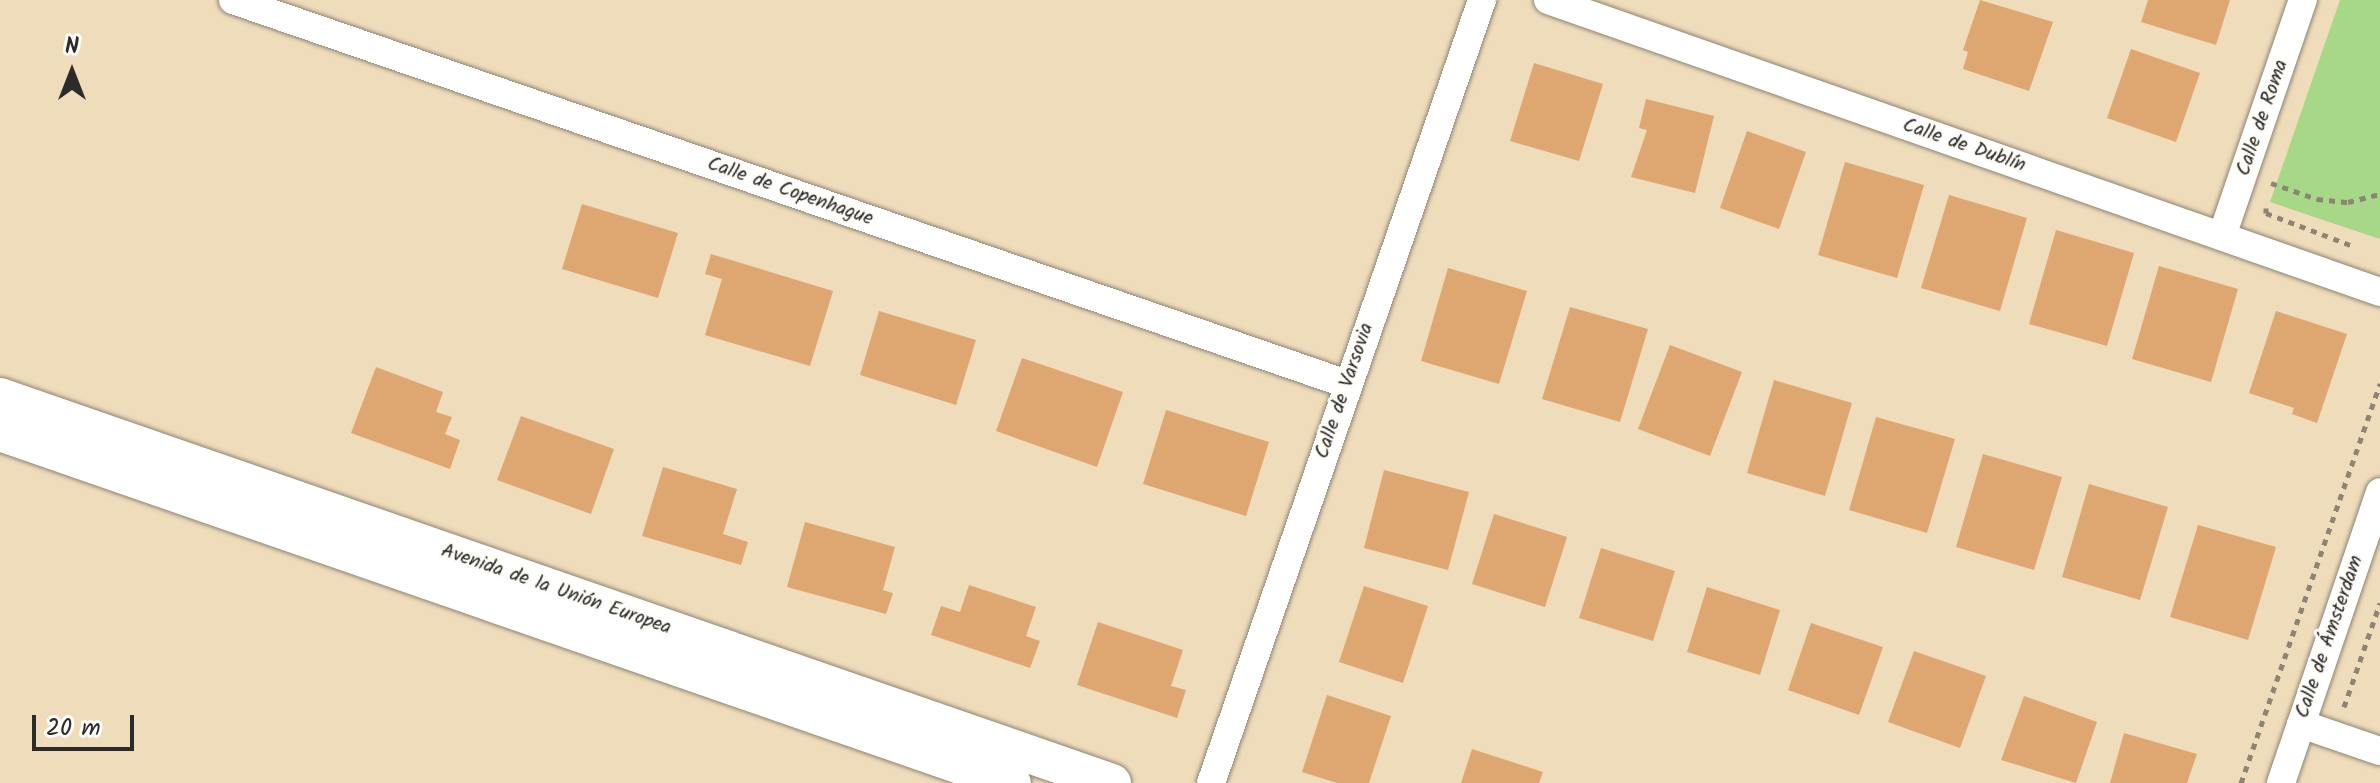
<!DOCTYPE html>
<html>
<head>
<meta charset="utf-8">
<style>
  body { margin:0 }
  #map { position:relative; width:2380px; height:783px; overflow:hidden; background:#efdcbb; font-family:Kalam,sans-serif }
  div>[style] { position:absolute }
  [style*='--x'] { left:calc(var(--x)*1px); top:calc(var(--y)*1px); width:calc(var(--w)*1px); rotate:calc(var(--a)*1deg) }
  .green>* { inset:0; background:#a6d887 }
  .building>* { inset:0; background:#dea772 }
  .path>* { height:5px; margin-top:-2.5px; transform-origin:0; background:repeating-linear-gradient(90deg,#8d8473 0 6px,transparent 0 12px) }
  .roads { filter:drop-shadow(0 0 2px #8d8473) drop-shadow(0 0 2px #8d8473) }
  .street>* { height:28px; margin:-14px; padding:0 14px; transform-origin:14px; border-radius:14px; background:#fff }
  .secondary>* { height:38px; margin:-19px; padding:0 19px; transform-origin:19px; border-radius:19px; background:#fff }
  span { translate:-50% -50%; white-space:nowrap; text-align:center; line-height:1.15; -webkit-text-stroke:6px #fdfcf7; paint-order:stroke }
  .street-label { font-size:20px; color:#2b2b2b }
  .north { position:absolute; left:32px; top:32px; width:80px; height:80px; -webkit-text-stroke:6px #fdfcf7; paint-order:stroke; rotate:0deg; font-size:22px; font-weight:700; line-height:32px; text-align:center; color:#2b2b2b }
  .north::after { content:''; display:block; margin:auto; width:28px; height:36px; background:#2b2b2b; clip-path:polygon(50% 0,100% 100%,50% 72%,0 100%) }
  .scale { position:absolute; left:32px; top:715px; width:102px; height:36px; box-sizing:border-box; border:4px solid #2b2b2b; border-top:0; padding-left:10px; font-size:24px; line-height:28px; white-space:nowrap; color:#2b2b2b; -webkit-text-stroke:6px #fdfcf7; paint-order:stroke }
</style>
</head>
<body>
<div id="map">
  <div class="green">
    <div style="clip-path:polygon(2340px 0,2380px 0,2380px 239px,2270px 202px)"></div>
  </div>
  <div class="building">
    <div style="clip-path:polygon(1980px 0,2053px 22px,2029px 91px,1963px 69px,1968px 52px,1963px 50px)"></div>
    <div style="clip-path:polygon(2148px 0,2230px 0,2216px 45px,2141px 22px)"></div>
    <div style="clip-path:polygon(2131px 49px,2200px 73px,2176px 142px,2107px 118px)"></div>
    <div style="clip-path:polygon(1534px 63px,1603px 84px,1579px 161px,1510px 141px)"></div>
    <div style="clip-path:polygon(1646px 99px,1714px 116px,1695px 193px,1631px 177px,1647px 130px,1639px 128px)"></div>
    <div style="clip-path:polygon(1747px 131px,1806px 152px,1779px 229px,1720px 208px)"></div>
    <div style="clip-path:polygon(1845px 162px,1924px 185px,1897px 278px,1818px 255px)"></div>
    <div style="clip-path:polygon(1949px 195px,2027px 218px,2000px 311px,1921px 288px)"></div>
    <div style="clip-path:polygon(582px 204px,678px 233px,658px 298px,562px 269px)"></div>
    <div style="clip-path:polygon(2056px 230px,2134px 253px,2107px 346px,2029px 324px)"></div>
    <div style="clip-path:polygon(711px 254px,833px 291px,810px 366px,705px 335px,722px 279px,705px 274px)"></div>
    <div style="clip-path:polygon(2159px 266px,2238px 289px,2211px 382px,2132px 359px)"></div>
    <div style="clip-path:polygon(1448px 268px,1527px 291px,1499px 384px,1421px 361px)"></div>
    <div style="clip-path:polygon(1570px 307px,1648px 329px,1620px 422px,1542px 399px)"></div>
    <div style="clip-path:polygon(879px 311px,976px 340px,956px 405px,860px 375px)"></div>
    <div style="clip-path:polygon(2276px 311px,2347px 334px,2317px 423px,2292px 414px,2294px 408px,2249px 393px)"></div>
    <div style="clip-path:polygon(1670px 345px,1742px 372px,1710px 456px,1638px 429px)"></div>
    <div style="clip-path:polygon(1022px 358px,1123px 392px,1097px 467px,996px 431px)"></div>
    <div style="clip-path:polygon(376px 367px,443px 392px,436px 412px,452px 417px,445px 434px,460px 440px,450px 469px,351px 433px)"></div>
    <div style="clip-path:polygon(1774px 380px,1852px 403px,1825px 496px,1747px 473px)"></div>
    <div style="clip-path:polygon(1166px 410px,1269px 442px,1246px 516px,1143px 484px)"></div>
    <div style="clip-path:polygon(521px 416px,614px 449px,591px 514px,497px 480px)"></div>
    <div style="clip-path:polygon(1876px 417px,1955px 439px,1927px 533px,1849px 510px)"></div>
    <div style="clip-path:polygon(1983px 454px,2062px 477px,2034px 570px,1956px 547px)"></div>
    <div style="clip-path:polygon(663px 467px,737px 489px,723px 534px,748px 542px,741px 565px,642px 536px)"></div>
    <div style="clip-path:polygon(1384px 470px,1469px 492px,1448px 570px,1364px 548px)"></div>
    <div style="clip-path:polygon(2089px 484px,2168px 507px,2140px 600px,2062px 577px)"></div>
    <div style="clip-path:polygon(1494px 514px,1567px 537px,1545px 607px,1472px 584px)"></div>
    <div style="clip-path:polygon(805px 522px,895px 547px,883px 590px,893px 593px,886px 614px,787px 587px)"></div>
    <div style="clip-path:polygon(2198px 525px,2276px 547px,2248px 640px,2170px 617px)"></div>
    <div style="clip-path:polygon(1601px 548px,1675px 571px,1653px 641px,1579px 618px)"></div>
    <div style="clip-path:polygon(969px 585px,1036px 607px,1026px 636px,1040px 641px,1030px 668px,931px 635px,941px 606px,960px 612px)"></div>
    <div style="clip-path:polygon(1364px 586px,1428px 606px,1403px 683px,1339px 662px)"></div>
    <div style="clip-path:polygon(1707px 587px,1780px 610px,1760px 675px,1687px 652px)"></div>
    <div style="clip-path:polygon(1098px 622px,1183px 650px,1171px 686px,1186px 690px,1177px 718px,1077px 685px)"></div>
    <div style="clip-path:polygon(1811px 623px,1883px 647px,1859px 715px,1788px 690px)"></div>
    <div style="clip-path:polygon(1914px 651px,1986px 676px,1960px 748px,1888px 722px)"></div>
    <div style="clip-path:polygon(1327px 695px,1391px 716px,1369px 783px,1337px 783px,1302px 772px)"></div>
    <div style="clip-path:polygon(2024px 696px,2097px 722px,2076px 783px,2001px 760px)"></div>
    <div style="clip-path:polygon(2124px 733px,2197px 754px,2187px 783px,2110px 783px)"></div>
    <div style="clip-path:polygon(1472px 749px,1543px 772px,1539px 783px,1461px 783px)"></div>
  </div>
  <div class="path">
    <div style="--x:2271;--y:183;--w:49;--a:19.2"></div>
    <div style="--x:2317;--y:199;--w:31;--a:6"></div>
    <div style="--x:2348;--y:202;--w:33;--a:-14"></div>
    <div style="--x:2266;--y:208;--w:5;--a:90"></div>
    <div style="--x:2266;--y:213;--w:93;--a:20.8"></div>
    <div style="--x:2344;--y:707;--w:110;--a:-70.9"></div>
    <div style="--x:2241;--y:783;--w:423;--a:-70.8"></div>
  </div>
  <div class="roads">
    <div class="street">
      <div style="--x:233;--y:0;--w:1178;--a:19.02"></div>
      <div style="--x:1548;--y:0;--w:882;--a:19.34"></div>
      <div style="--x:2222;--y:236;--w:250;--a:-71.1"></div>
      <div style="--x:2301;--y:724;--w:83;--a:18.9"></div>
      <div style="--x:1211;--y:783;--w:829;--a:-70.91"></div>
      <div style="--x:2281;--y:783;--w:307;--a:-71.2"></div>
    </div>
    <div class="secondary">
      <div style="--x:0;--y:397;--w:1177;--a:19.14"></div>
      <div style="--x:0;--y:432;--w:1071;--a:19.13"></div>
    </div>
  </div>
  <div class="street-label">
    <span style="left:2263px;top:118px;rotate:-71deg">Calle de Roma</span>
    <span style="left:1964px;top:146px;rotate:19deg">Calle de Dublín</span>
    <span style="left:790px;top:192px;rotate:19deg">Calle de Copenhague</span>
    <span style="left:1345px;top:391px;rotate:-71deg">Calle de Varsovia</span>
    <span style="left:556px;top:590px;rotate:19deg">Avenida de la Unión Europea</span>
    <span style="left:2330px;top:637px;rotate:-71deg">Calle de Ámsterdam</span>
  </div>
  <div class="north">N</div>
  <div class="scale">20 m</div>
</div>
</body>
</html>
